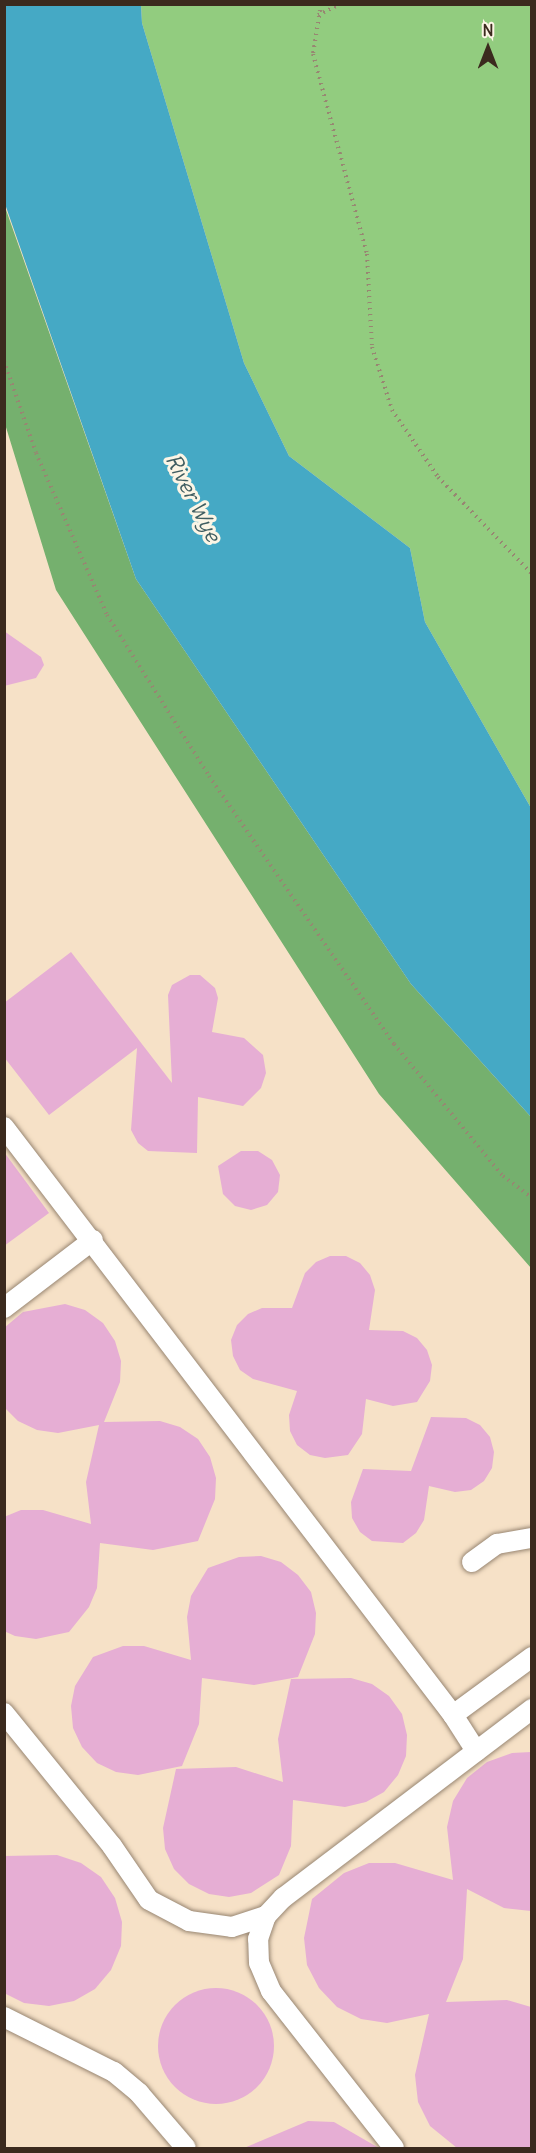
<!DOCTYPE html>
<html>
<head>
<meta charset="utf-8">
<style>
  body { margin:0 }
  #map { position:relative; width:536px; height:2153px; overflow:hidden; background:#f6e1c7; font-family:Delius,sans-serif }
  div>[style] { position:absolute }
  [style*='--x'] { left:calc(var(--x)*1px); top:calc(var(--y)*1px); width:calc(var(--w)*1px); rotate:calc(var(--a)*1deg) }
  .green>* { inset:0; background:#92cc7f }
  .forest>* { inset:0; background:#75b06e }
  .water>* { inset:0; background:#45a9c5 }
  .building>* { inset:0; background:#e6aed4 }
  .round { border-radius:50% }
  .path>* { height:4px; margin-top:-2px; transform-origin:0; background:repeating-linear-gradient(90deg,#988672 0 1.5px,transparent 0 6px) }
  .roads { filter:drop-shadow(0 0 2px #988672) drop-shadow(0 0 2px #988672) }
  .service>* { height:20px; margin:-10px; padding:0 10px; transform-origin:10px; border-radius:10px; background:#fff }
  span { translate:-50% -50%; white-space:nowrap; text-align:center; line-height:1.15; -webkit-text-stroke:6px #fcf5e5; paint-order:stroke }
  .water-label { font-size:21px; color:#3f5d61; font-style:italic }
  .frame { position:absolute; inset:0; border:6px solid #3b2a1e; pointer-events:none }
  .north { position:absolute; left:458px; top:18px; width:60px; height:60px; -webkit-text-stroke:4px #fcf5e5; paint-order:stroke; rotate:0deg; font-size:16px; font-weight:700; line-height:24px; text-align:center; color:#3b2a1e }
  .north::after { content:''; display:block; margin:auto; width:21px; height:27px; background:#3b2a1e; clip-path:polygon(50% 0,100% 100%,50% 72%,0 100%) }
</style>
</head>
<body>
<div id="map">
  <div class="green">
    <div style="clip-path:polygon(141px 5px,531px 5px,531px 808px,425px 622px,410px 548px,289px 456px,244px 363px,142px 23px)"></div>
  </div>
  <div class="forest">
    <div style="clip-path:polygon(4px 204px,136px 579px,411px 984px,531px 1117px,531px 1268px,379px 1094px,56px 590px,5px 424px)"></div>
  </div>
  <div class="water">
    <div style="clip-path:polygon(4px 5px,141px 5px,142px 23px,244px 363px,289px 456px,410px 548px,425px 622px,531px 808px,531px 1117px,411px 984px,136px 579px,5px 204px)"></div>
  </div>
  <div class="building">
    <div style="clip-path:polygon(4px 631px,41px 657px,44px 665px,36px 678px,4px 686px)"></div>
    <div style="clip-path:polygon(71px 952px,172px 1083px,168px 995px,172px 985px,190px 975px,200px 975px,215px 988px,218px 998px,212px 1032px,244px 1038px,263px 1055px,266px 1073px,261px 1088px,243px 1106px,198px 1097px,197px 1153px,148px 1151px,138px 1143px,131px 1130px,137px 1048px,49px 1115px,4px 1057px,4px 1003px)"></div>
    <div style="clip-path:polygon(241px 1151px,258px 1151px,272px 1160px,280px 1175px,278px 1192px,267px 1205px,251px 1210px,235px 1206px,223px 1194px,218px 1166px)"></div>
    <div style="clip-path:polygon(4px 1152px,49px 1213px,4px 1246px)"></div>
    <div style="clip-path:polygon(330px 1256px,346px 1256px,360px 1263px,370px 1275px,375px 1290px,369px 1330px,403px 1331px,417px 1338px,427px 1350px,432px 1365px,430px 1381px,417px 1402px,393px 1406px,366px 1399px,362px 1434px,348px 1455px,325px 1458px,310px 1455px,297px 1445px,290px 1431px,289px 1415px,297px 1391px,253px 1379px,240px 1370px,233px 1356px,231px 1340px,237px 1325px,248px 1314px,262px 1308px,292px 1308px,305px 1273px,316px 1262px)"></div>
    <div style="clip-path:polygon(65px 1304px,85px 1310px,103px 1323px,115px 1341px,121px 1361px,120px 1382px,104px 1422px,160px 1421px,180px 1427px,198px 1439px,210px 1457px,216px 1478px,215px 1499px,198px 1541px,153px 1550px,100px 1543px,97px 1588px,89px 1607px,69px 1632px,36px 1639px,15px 1636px,4px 1631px,4px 1517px,21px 1510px,43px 1510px,91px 1524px,86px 1482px,99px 1425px,58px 1433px,37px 1430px,18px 1421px,4px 1407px,4px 1328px,23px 1312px)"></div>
    <div style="clip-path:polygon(431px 1417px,466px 1418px,480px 1425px,490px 1437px,494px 1452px,492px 1468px,484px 1481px,471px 1490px,455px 1492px,429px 1486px,424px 1520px,416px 1533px,403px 1543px,372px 1541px,360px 1532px,352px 1518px,351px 1502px,363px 1469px,411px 1471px)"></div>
    <div style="clip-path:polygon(261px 1556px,281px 1562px,298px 1575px,311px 1592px,316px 1613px,315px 1634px,298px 1677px,254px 1685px,202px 1678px,199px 1724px,182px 1766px,138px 1775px,116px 1772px,97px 1763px,82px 1747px,73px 1728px,71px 1706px,75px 1686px,93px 1657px,123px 1646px,144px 1646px,191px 1660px,187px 1617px,191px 1596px,208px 1568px,239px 1557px)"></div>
    <div style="clip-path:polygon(351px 1678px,372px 1684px,389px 1696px,402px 1714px,407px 1735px,406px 1756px,398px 1775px,384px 1792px,366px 1802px,345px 1807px,293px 1800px,291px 1846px,279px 1875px,251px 1893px,229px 1897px,209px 1894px,189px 1884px,174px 1869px,165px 1849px,163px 1828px,176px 1769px,236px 1767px,283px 1782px,278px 1739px,291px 1679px)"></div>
    <div style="clip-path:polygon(531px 1752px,531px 1911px,504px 1908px,467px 1889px,463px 1959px,446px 2002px,507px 2000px,531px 2007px,531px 2148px,457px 2148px,430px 2126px,418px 2102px,415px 2075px,429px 2014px,387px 2023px,361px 2019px,337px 2007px,319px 1988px,307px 1965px,304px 1938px,312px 1899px,344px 1873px,369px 1863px,395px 1863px,453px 1880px,447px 1827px,453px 1801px,467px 1778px,487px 1762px,512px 1753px)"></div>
    <div style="clip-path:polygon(57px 1855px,81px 1863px,101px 1877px,115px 1898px,122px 1922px,121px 1946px,111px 1970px,95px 1989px,74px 2001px,49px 2006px,24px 2003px,4px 1993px,4px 1856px)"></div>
    <div class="round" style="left:158px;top:1988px;width:116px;height:116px"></div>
    <div style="clip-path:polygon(308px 2121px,334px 2122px,379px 2148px,244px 2148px)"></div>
  </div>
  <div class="path">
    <div style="--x:321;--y:4;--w:51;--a:99.1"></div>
    <div style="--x:313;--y:54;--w:207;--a:74.9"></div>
    <div style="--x:367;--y:254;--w:93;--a:86.9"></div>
    <div style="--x:372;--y:347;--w:66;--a:72.4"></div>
    <div style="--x:392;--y:410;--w:81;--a:55.5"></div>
    <div style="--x:438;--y:477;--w:135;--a:45.9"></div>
    <div style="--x:318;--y:15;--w:25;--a:-26"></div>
    <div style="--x:4;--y:361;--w:97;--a:70.8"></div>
    <div style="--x:36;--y:453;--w:177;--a:66.3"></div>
    <div style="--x:107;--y:615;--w:191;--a:57.6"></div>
    <div style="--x:209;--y:776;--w:326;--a:55.4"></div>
    <div style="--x:394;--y:1044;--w:171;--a:50.5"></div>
    <div style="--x:503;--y:1176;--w:36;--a:37"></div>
  </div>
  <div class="roads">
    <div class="service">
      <div style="--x:4;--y:1127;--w:740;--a:52.63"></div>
      <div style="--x:453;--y:1715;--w:43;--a:57.4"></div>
      <div style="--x:4;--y:1308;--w:112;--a:-37.4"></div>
      <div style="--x:472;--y:1562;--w:31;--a:-36"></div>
      <div style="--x:497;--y:1544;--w:36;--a:-10"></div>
      <div style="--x:4;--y:1713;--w:171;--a:50.9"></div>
      <div style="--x:112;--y:1846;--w:65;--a:55.6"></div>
      <div style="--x:149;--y:1900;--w:45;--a:27.7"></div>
      <div style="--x:189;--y:1921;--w:43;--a:7.9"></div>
      <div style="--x:232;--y:1927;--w:36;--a:-18"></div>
      <div style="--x:453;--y:1715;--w:98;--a:-36.3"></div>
      <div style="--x:4;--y:2017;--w:123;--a:26.6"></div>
      <div style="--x:114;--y:2072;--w:33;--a:40"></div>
      <div style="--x:139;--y:2093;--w:72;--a:49.5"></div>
      <div style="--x:394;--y:2148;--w:199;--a:-128.1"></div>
      <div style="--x:271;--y:1991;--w:30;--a:-113"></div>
      <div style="--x:259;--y:1963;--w:24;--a:-92"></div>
      <div style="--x:258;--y:1939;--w:24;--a:-71"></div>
      <div style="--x:266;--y:1916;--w:25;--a:-47"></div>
      <div style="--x:283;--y:1898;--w:313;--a:-37.2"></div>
    </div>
  </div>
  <div class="water-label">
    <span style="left:193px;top:498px;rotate:63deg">River Wye</span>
  </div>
  <div class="frame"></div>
  <div class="north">N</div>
</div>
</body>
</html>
